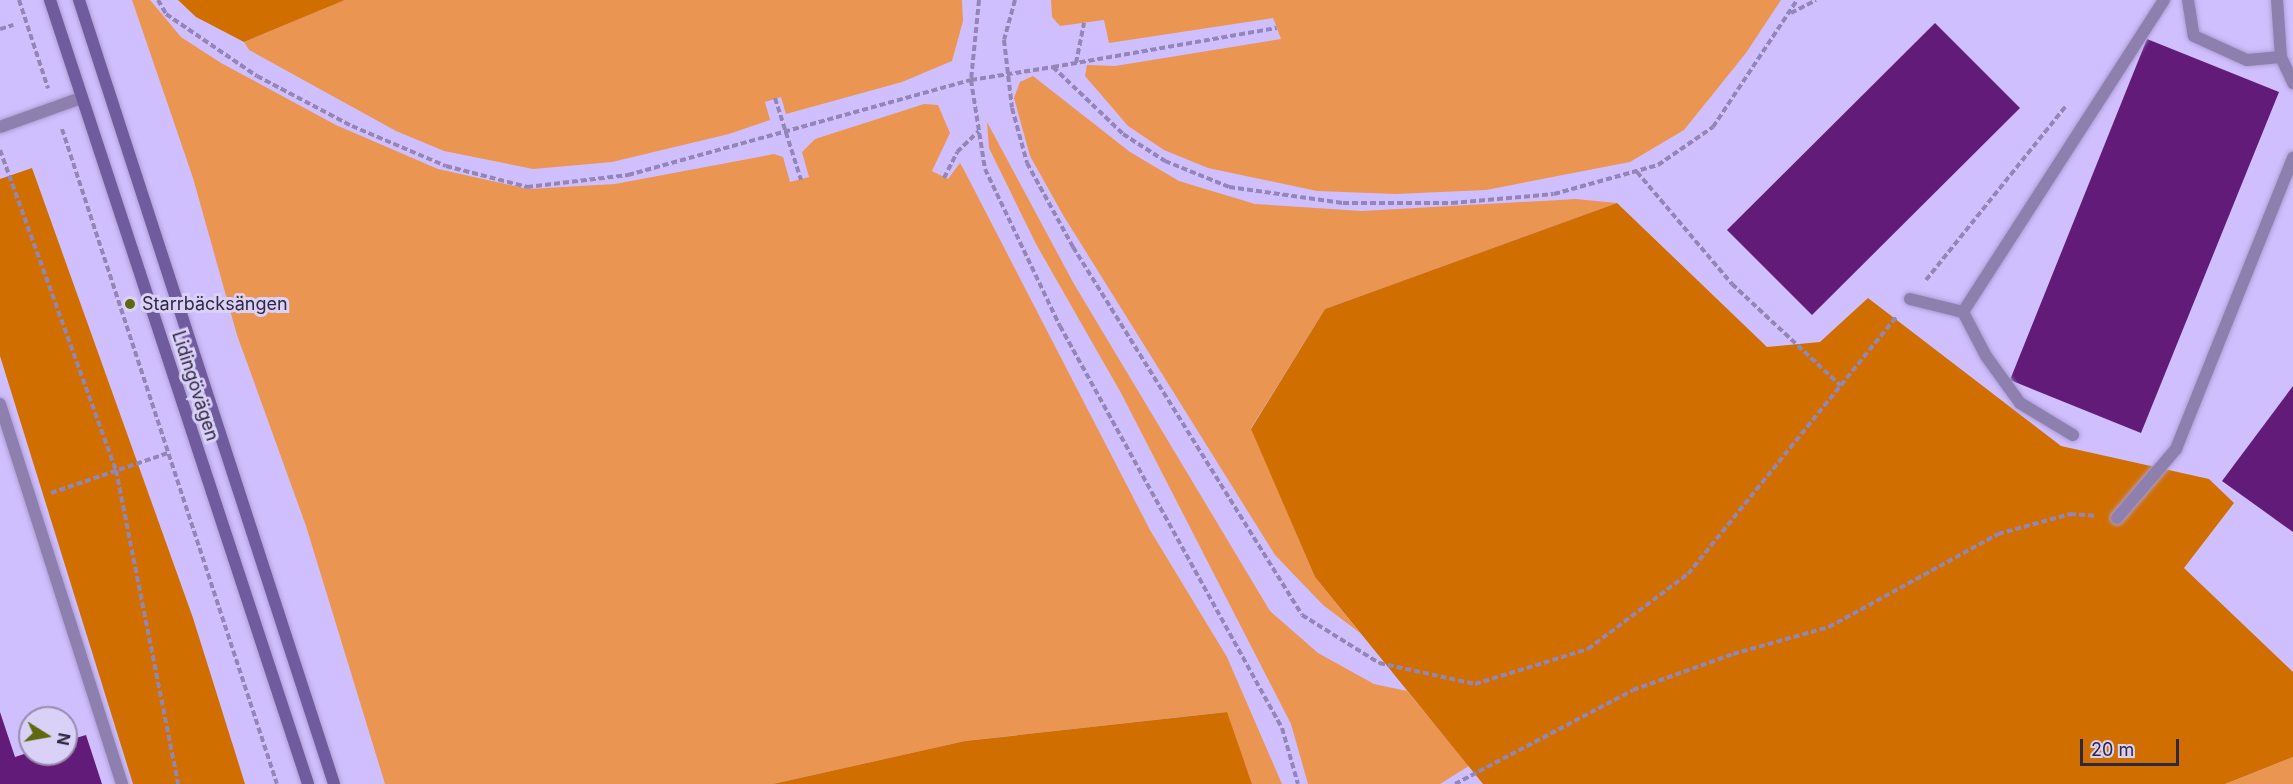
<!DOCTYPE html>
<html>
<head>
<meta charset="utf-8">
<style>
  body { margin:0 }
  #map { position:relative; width:2293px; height:784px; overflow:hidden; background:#d0bffe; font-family:Inter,sans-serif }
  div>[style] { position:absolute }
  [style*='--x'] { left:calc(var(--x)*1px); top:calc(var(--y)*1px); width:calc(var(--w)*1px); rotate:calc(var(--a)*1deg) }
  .green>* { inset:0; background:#eb9553 }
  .forest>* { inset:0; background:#d06e00 }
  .building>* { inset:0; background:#621b78 }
  .path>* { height:4px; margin-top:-2px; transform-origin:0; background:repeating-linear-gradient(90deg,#9386b7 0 6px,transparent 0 9px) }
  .roads { filter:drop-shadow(0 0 2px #ad9ed4) drop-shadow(0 0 2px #ad9ed4) }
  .lane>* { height:12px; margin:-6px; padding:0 6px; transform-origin:6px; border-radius:6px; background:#8d80af }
  .secondary>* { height:12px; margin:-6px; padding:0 6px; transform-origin:6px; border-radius:6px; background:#705b9f }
  .dots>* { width:16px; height:16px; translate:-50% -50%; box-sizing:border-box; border:3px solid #dad1f7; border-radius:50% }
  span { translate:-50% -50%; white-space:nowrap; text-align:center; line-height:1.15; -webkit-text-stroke:6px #dad1f7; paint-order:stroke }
  .poi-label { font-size:18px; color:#2f2841 }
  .left { translate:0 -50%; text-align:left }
  .street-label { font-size:18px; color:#2f2841 }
  .north { position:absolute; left:18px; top:706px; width:60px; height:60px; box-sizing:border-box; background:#dad1f7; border:2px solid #968dae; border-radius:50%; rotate:101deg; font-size:16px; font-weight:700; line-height:24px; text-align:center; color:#2f2841 }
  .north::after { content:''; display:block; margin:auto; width:21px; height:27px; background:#5f690f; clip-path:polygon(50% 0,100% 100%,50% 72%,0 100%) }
  .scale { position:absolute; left:2080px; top:739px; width:99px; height:27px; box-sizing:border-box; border:3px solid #2f2841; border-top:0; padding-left:8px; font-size:18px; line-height:21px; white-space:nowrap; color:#2f2841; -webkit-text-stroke:4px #dad1f7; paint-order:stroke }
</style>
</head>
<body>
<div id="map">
  <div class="green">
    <div style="clip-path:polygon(132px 0,150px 0,181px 37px,221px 63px,336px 125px,438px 169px,528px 189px,615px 184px,774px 154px,783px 157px,790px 182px,809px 177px,802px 152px,815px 139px,924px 104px,938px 105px,950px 133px,932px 171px,948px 179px,960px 163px,964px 170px,1150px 530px,1227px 657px,1282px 784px,1252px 784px,1226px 712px,965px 741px,773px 784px,385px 784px,306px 526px,237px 335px,193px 178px)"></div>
    <div style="clip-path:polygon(345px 0,962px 0,963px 21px,952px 61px,902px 82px,786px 114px,781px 97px,765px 102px,770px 120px,729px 134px,612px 162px,533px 169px,444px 151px,396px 131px,249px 50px,244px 42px)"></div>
    <div style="clip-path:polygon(1051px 0,1781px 0,1746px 53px,1684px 130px,1630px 162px,1486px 190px,1396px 194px,1317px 191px,1208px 168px,1164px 150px,1128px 126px,1085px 76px,1087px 65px,1115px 66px,1281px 39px,1273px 18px,1109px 43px,1104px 20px,1060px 26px,1052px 17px)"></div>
    <div style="clip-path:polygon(1033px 76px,1130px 152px,1179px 181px,1255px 204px,1362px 211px,1576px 199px,1617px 203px,1325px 309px,1251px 428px,1315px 577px,1360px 633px,1323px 605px,1275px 555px,1063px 215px,1030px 156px,1014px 98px,1020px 82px)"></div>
    <div style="clip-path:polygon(987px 122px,1074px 284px,1270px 611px,1318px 653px,1374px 684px,1407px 691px,1469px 766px,1440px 784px,1308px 784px,1291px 724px,1121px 393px,1036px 244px,989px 148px)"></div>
    <div style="clip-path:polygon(2293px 757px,2293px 784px,2225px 784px)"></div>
  </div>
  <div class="forest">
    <div style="clip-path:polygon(178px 0,345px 0,244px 42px,196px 17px)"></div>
    <div style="clip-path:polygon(32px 168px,193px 618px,245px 784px,133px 784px,0 356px,0 179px)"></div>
    <div style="clip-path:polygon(1617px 203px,1767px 347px,1820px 342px,1868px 298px,2061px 446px,2209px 479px,2234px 503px,2184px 568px,2293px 672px,2293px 757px,2225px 784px,1483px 784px,1315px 577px,1251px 429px,1325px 309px)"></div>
    <div style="clip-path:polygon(1227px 712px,1252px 784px,773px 784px,965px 741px)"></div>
  </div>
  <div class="building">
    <div style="clip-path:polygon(1935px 23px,2020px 108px,1812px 315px,1727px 230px)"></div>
    <div style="clip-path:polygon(2147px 39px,2279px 92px,2141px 433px,2010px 380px)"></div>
    <div style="clip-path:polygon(2293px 386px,2293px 532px,2222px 481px)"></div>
    <div style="clip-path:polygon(0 712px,15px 757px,30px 752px,66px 754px,66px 741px,86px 735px,102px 784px,0 784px)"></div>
  </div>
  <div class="path">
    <div style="--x:19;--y:0;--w:93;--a:71.8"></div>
    <div style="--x:158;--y:0;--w:16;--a:60"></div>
    <div style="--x:166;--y:14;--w:110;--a:34.3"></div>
    <div style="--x:257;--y:76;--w:107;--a:27.8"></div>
    <div style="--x:352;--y:126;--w:102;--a:23.1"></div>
    <div style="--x:446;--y:166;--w:84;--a:14.5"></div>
    <div style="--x:527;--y:187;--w:102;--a:-6.8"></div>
    <div style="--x:628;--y:175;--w:356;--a:-15.5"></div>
    <div style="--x:971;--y:80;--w:83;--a:-9"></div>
    <div style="--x:1053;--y:67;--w:97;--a:43.7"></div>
    <div style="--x:1123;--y:134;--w:50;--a:32.7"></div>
    <div style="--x:1165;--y:161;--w:69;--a:22.1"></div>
    <div style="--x:1229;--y:187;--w:115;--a:8"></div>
    <div style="--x:1343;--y:203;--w:109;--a:0"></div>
    <div style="--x:1452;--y:203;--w:102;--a:-5"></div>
    <div style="--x:1554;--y:194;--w:108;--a:-15.6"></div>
    <div style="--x:1658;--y:165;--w:67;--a:-34.6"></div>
    <div style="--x:1713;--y:127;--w:152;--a:-56.5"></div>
    <div style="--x:979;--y:0;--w:80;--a:95.7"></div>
    <div style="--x:971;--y:80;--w:90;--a:81.1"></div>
    <div style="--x:985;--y:169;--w:174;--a:64.5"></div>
    <div style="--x:1060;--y:326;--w:459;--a:61.1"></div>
    <div style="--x:1282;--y:728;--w:58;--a:74.1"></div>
    <div style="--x:1015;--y:0;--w:41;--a:105.4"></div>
    <div style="--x:1004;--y:40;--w:68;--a:83.3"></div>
    <div style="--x:1012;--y:108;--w:57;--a:74.7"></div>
    <div style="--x:1027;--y:163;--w:96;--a:61.3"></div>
    <div style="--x:1073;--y:247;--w:433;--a:58.1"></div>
    <div style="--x:1302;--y:615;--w:91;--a:31.9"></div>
    <div style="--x:1379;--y:663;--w:98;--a:12.3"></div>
    <div style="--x:1475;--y:684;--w:118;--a:-17.2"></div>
    <div style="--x:1588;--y:649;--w:125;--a:-36.9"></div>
    <div style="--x:1688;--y:574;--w:332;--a:-51"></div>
    <div style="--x:1791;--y:13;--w:28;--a:-27"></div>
    <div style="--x:0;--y:29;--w:14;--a:-17"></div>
    <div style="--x:1076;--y:63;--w:41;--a:-78.7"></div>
    <div style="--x:1053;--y:67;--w:227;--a:-9.9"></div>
    <div style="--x:775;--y:98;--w:86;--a:72.4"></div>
    <div style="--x:62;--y:129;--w:689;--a:71.83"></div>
    <div style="--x:0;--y:150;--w:340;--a:70.1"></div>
    <div style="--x:116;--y:470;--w:320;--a:78.8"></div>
    <div style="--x:1637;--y:172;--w:147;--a:49.7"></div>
    <div style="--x:1732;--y:284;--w:149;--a:43.1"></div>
    <div style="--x:944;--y:178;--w:29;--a:-63"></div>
    <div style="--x:957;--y:152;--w:30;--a:-44"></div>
    <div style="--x:1926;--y:280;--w:223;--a:-51.2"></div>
    <div style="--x:51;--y:493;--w:124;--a:-18.9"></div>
    <div style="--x:1455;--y:784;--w:201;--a:-27.8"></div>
    <div style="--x:1633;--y:690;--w:106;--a:-19.8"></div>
    <div style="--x:1733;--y:654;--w:100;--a:-15.7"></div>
    <div style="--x:1829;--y:627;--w:193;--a:-28.8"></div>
    <div style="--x:1998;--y:534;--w:75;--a:-15.5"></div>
    <div style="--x:2070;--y:514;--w:26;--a:4"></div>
  </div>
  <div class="roads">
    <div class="lane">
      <div style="--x:2188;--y:0;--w:36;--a:81"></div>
      <div style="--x:2194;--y:36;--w:58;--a:24.4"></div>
      <div style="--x:2247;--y:60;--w:34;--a:-5"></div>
      <div style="--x:2281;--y:57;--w:57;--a:-94"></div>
      <div style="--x:2281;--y:57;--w:29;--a:65"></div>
      <div style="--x:0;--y:127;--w:86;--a:-19.7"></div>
      <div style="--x:1910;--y:299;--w:55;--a:13.8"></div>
      <div style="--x:1963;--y:312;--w:50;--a:62.4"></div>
      <div style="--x:1986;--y:356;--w:58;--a:54.1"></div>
      <div style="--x:2020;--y:403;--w:62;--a:31.1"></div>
      <div style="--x:1963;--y:312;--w:371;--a:-57.2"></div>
      <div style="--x:0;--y:404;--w:399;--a:72.2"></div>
      <div style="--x:2117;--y:518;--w:91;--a:-49.5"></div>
      <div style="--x:2176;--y:449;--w:314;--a:-68.1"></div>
    </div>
    <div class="secondary">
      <div style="--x:50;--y:0;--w:825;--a:71.78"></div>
      <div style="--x:79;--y:0;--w:824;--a:71.98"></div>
    </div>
  </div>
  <div class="dots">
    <div style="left:130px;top:304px;background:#5f690f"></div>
  </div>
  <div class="poi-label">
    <span class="left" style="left:142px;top:304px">Starrbäcksängen</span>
  </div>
  <div class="street-label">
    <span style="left:195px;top:386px;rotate:72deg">Lidingövägen</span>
  </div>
  <div class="north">N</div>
  <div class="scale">20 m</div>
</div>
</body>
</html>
